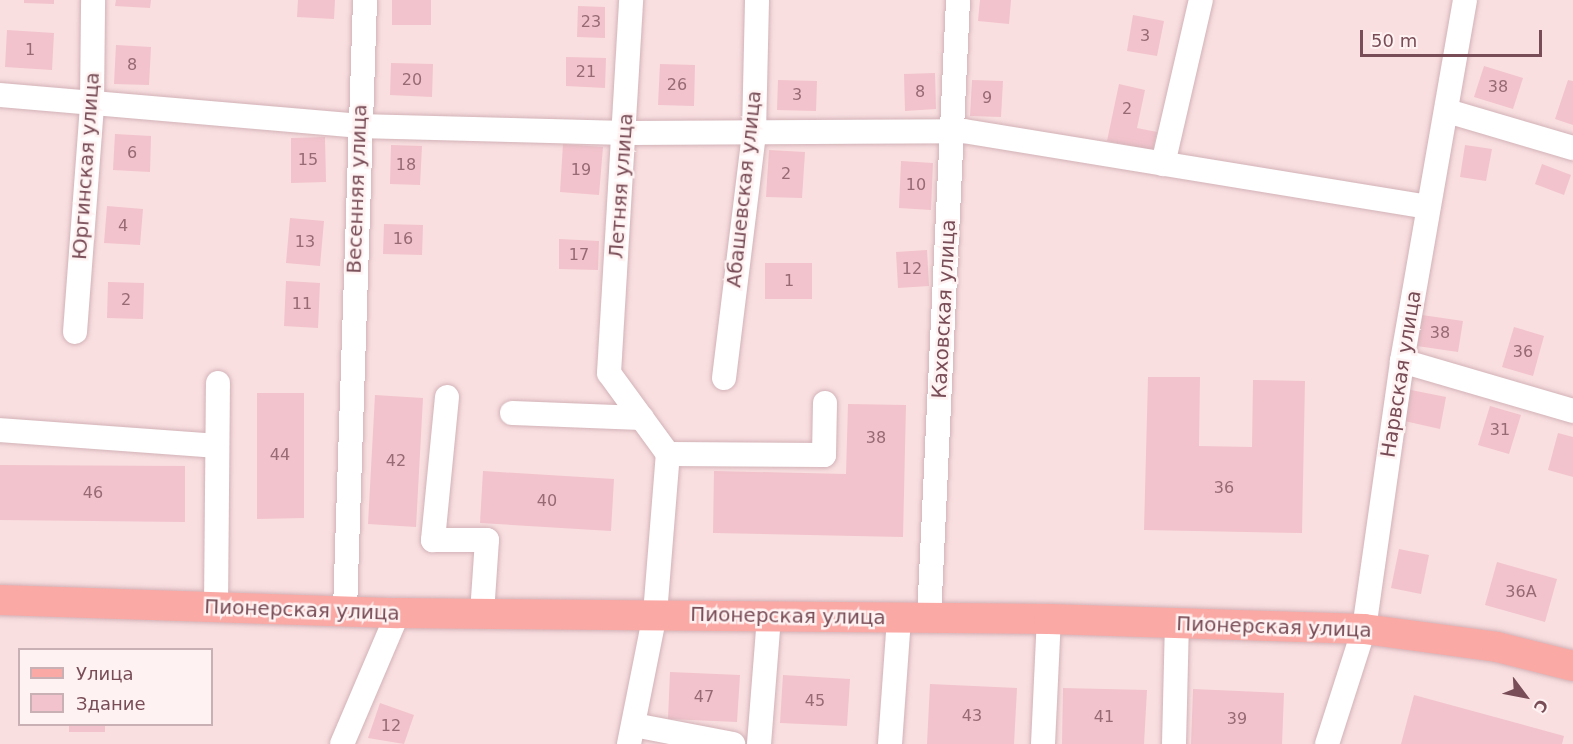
<!DOCTYPE html>
<html>
<head>
<meta charset="utf-8">
<style>
  body { margin:0 }
  #map { position:relative; width:1573px; height:744px; overflow:hidden; background:#fdeceb; font-family:"DejaVu Sans",sans-serif }
  div>[style] { position:absolute }
  [style*='--x'] { left:calc(var(--x)*1px); top:calc(var(--y)*1px); width:calc(var(--w)*1px); rotate:calc(var(--a)*1deg) }
  .residential>* { inset:0; background:#f9dfe0 }
  .building>* { inset:0; background:#f2c3cc }
  .roads { filter:drop-shadow(0 0 2px #d2b2b7) drop-shadow(0 0 2px #d2b2b7) }
  .minor>* { height:24px; margin:-12px; padding:0 12px; transform-origin:12px; border-radius:12px; background:#fff }
  .major>* { height:30px; margin:-15px; padding:0 15px; transform-origin:15px; border-radius:15px; background:#faa9a5 }
  span { translate:-50% -50%; white-space:nowrap; text-align:center; line-height:1.15; -webkit-text-stroke:5px #fff2f2; paint-order:stroke }
  .number-label { font-size:16px; color:#976a74 }
  .number-label span { -webkit-text-stroke-width:0 }
  .street-label { font-size:20px; color:#794d57 }
  .legend { position:absolute; left:18px; top:648px; width:195px; height:78px; box-sizing:border-box; background:#fff2f2; border:2px solid #c9b0b4; margin:0; padding:8px 10px; list-style:none; font-size:18px; color:#794d57 }
  .legend li { display:flex; align-items:center; gap:12px; height:30px }
  .legend b { width:30px; border:2px solid #c9b0b4 }
  .north { position:absolute; left:1495px; top:666px; width:60px; height:60px; -webkit-text-stroke:4px #fff2f2; paint-order:stroke; rotate:122deg; font-size:16px; font-weight:700; line-height:24px; text-align:center; color:#794d57 }
  .north::after { content:''; display:block; margin:auto; width:21px; height:27px; background:#794d57; clip-path:polygon(50% 0,100% 100%,50% 72%,0 100%) }
  .scale { position:absolute; left:1360px; top:30px; width:182px; height:27px; box-sizing:border-box; border:3px solid #794d57; border-top:0; padding-left:8px; font-size:18px; line-height:21px; white-space:nowrap; color:#794d57; -webkit-text-stroke:4px #fff2f2; paint-order:stroke }
</style>
</head>
<body>
<div id="map">
  <div class="residential">
    <div style="clip-path:polygon(evenodd,0 0,1573px 0,1573px 744px,0 744px,0 0,20px 650px,212px 650px,212px 724px,20px 724px,20px 650px)"></div>
  </div>
  <div class="building">
    <div style="clip-path:polygon(24px 0,54px 0,54px 4px,24px 3px)"></div>
    <div style="clip-path:polygon(116px 0,151px 0,150px 8px,115px 6px)"></div>
    <div style="clip-path:polygon(298px 0,335px 0,334px 19px,297px 17px)"></div>
    <div style="clip-path:polygon(392px 0,431px 0,431px 25px,392px 25px)"></div>
    <div style="clip-path:polygon(980px 0,1011px 0,1009px 24px,978px 21px)"></div>
    <div style="clip-path:polygon(578px 6px,605px 7px,605px 38px,577px 37px)"></div>
    <div style="clip-path:polygon(1133px 15px,1164px 21px,1157px 56px,1127px 51px)"></div>
    <div style="clip-path:polygon(7px 30px,54px 33px,52px 70px,5px 67px)"></div>
    <div style="clip-path:polygon(116px 45px,151px 47px,149px 85px,114px 84px)"></div>
    <div style="clip-path:polygon(566px 57px,606px 58px,605px 88px,566px 86px)"></div>
    <div style="clip-path:polygon(391px 63px,433px 64px,432px 97px,390px 95px)"></div>
    <div style="clip-path:polygon(660px 64px,695px 65px,694px 106px,658px 105px)"></div>
    <div style="clip-path:polygon(1484px 66px,1523px 78px,1513px 109px,1474px 97px)"></div>
    <div style="clip-path:polygon(935px 73px,936px 109px,905px 111px,904px 74px)"></div>
    <div style="clip-path:polygon(778px 80px,817px 81px,816px 111px,777px 110px)"></div>
    <div style="clip-path:polygon(972px 80px,1003px 81px,1001px 117px,970px 116px)"></div>
    <div style="clip-path:polygon(1568px 80px,1573px 81px,1573px 125px,1555px 119px)"></div>
    <div style="clip-path:polygon(1119px 84px,1145px 90px,1137px 128px,1157px 132px,1153px 150px,1107px 141px)"></div>
    <div style="clip-path:polygon(115px 134px,151px 136px,150px 172px,113px 170px)"></div>
    <div style="clip-path:polygon(325px 137px,326px 182px,291px 183px,291px 138px)"></div>
    <div style="clip-path:polygon(563px 144px,603px 147px,599px 195px,560px 192px)"></div>
    <div style="clip-path:polygon(391px 145px,422px 146px,420px 185px,390px 184px)"></div>
    <div style="clip-path:polygon(1465px 145px,1492px 149px,1486px 181px,1460px 177px)"></div>
    <div style="clip-path:polygon(769px 150px,805px 152px,802px 198px,766px 197px)"></div>
    <div style="clip-path:polygon(901px 161px,933px 163px,931px 210px,899px 208px)"></div>
    <div style="clip-path:polygon(1542px 164px,1571px 175px,1564px 195px,1535px 184px)"></div>
    <div style="clip-path:polygon(107px 206px,143px 209px,140px 245px,104px 243px)"></div>
    <div style="clip-path:polygon(290px 218px,324px 221px,320px 266px,286px 263px)"></div>
    <div style="clip-path:polygon(384px 224px,423px 225px,422px 255px,383px 254px)"></div>
    <div style="clip-path:polygon(559px 239px,599px 241px,598px 270px,559px 269px)"></div>
    <div style="clip-path:polygon(927px 250px,929px 286px,898px 288px,896px 252px)"></div>
    <div style="clip-path:polygon(765px 263px,812px 263px,812px 299px,765px 299px)"></div>
    <div style="clip-path:polygon(286px 281px,320px 283px,318px 328px,284px 326px)"></div>
    <div style="clip-path:polygon(108px 282px,144px 283px,143px 319px,107px 318px)"></div>
    <div style="clip-path:polygon(1422px 315px,1463px 321px,1458px 352px,1417px 346px)"></div>
    <div style="clip-path:polygon(1514px 327px,1544px 336px,1533px 376px,1502px 367px)"></div>
    <div style="clip-path:polygon(1148px 377px,1200px 377px,1199px 446px,1252px 447px,1253px 380px,1305px 381px,1302px 533px,1144px 530px)"></div>
    <div style="clip-path:polygon(1406px 389px,1446px 397px,1440px 429px,1400px 420px)"></div>
    <div style="clip-path:polygon(257px 393px,304px 393px,304px 518px,257px 519px)"></div>
    <div style="clip-path:polygon(375px 395px,423px 398px,416px 527px,368px 524px)"></div>
    <div style="clip-path:polygon(848px 404px,906px 405px,903px 537px,713px 533px,714px 471px,846px 474px)"></div>
    <div style="clip-path:polygon(1490px 406px,1521px 415px,1509px 454px,1478px 445px)"></div>
    <div style="clip-path:polygon(1558px 433px,1573px 437px,1573px 477px,1548px 470px)"></div>
    <div style="clip-path:polygon(0 465px,185px 466px,185px 522px,0 520px)"></div>
    <div style="clip-path:polygon(483px 471px,614px 479px,611px 531px,480px 523px)"></div>
    <div style="clip-path:polygon(1399px 549px,1429px 555px,1421px 594px,1391px 588px)"></div>
    <div style="clip-path:polygon(1497px 562px,1557px 579px,1545px 622px,1485px 605px)"></div>
    <div style="clip-path:polygon(670px 672px,740px 675px,737px 722px,668px 719px)"></div>
    <div style="clip-path:polygon(783px 675px,850px 679px,847px 726px,780px 723px)"></div>
    <div style="clip-path:polygon(930px 684px,1017px 688px,1014px 744px,927px 744px)"></div>
    <div style="clip-path:polygon(1063px 688px,1147px 690px,1144px 744px,1062px 744px)"></div>
    <div style="clip-path:polygon(1193px 689px,1284px 693px,1282px 744px,1191px 744px)"></div>
    <div style="clip-path:polygon(1414px 695px,1564px 736px,1562px 744px,1401px 744px)"></div>
    <div style="clip-path:polygon(380px 703px,414px 715px,404px 744px,368px 738px)"></div>
    <div style="clip-path:polygon(69px 724px,105px 724px,105px 732px,69px 732px)"></div>
  </div>
  <div class="roads">
    <div class="minor">
      <div style="--x:0;--y:95;--w:359;--a:4.9"></div>
      <div style="--x:358;--y:126;--w:268;--a:1.5"></div>
      <div style="--x:626;--y:133;--w:338;--a:-0.3"></div>
      <div style="--x:964;--y:131;--w:470;--a:9.3"></div>
      <div style="--x:1447;--y:111;--w:131;--a:16.4"></div>
      <div style="--x:1163;--y:164;--w:168;--a:-77"></div>
      <div style="--x:75;--y:332;--w:229;--a:-85.7"></div>
      <div style="--x:92;--y:104;--w:104;--a:-89.4"></div>
      <div style="--x:1402;--y:361;--w:178;--a:16.3"></div>
      <div style="--x:724;--y:378;--w:247;--a:-83"></div>
      <div style="--x:754;--y:133;--w:133;--a:-88.7"></div>
      <div style="--x:447;--y:397;--w:144;--a:95.6"></div>
      <div style="--x:433;--y:540;--w:54;--a:0"></div>
      <div style="--x:487;--y:540;--w:74;--a:93.9"></div>
      <div style="--x:512;--y:413;--w:130;--a:2.2"></div>
      <div style="--x:0;--y:430;--w:217;--a:4.2"></div>
      <div style="--x:668;--y:454;--w:156;--a:0.4"></div>
      <div style="--x:824;--y:455;--w:52;--a:-88.9"></div>
      <div style="--x:216;--y:607;--w:224;--a:-89.5"></div>
      <div style="--x:345;--y:610;--w:610;--a:-88.12"></div>
      <div style="--x:929;--y:618;--w:619;--a:-87.31"></div>
      <div style="--x:634;--y:725;--w:101;--a:10.9"></div>
      <div style="--x:342;--y:744;--w:142;--a:-66.9"></div>
      <div style="--x:629;--y:744;--w:133;--a:-78.7"></div>
      <div style="--x:655;--y:614;--w:161;--a:-85.4"></div>
      <div style="--x:668;--y:454;--w:100;--a:-126.1"></div>
      <div style="--x:609;--y:373;--w:374;--a:-86.6"></div>
      <div style="--x:759;--y:744;--w:128;--a:-85.5"></div>
      <div style="--x:890;--y:744;--w:126;--a:-85.9"></div>
      <div style="--x:1043;--y:744;--w:125;--a:-87.3"></div>
      <div style="--x:1174;--y:744;--w:121;--a:-88.6"></div>
      <div style="--x:1327;--y:744;--w:121;--a:-72.2"></div>
      <div style="--x:1364;--y:629;--w:271;--a:-81.9"></div>
      <div style="--x:1402;--y:361;--w:366;--a:-80.1"></div>
    </div>
    <div class="major">
      <div style="--x:0;--y:600;--w:398;--a:1.9"></div>
      <div style="--x:398;--y:613;--w:651;--a:0.53"></div>
      <div style="--x:1049;--y:619;--w:315;--a:1.8"></div>
      <div style="--x:1364;--y:629;--w:134;--a:7.7"></div>
      <div style="--x:1497;--y:647;--w:78;--a:14"></div>
    </div>
  </div>
  <div class="number-label">
    <span style="left:591px;top:22px">23</span>
    <span style="left:1145px;top:36px">3</span>
    <span style="left:30px;top:50px">1</span>
    <span style="left:132px;top:65px">8</span>
    <span style="left:586px;top:72px">21</span>
    <span style="left:412px;top:80px">20</span>
    <span style="left:677px;top:85px">26</span>
    <span style="left:1498px;top:87px">38</span>
    <span style="left:920px;top:92px">8</span>
    <span style="left:797px;top:95px">3</span>
    <span style="left:987px;top:98px">9</span>
    <span style="left:1127px;top:109px">2</span>
    <span style="left:132px;top:153px">6</span>
    <span style="left:308px;top:160px">15</span>
    <span style="left:406px;top:165px">18</span>
    <span style="left:581px;top:170px">19</span>
    <span style="left:786px;top:174px">2</span>
    <span style="left:916px;top:185px">10</span>
    <span style="left:123px;top:226px">4</span>
    <span style="left:403px;top:239px">16</span>
    <span style="left:305px;top:242px">13</span>
    <span style="left:579px;top:255px">17</span>
    <span style="left:912px;top:269px">12</span>
    <span style="left:789px;top:281px">1</span>
    <span style="left:126px;top:300px">2</span>
    <span style="left:302px;top:304px">11</span>
    <span style="left:1440px;top:333px">38</span>
    <span style="left:1523px;top:352px">36</span>
    <span style="left:1500px;top:430px">31</span>
    <span style="left:876px;top:438px">38</span>
    <span style="left:280px;top:455px">44</span>
    <span style="left:396px;top:461px">42</span>
    <span style="left:1224px;top:488px">36</span>
    <span style="left:93px;top:493px">46</span>
    <span style="left:547px;top:501px">40</span>
    <span style="left:1521px;top:592px">36А</span>
    <span style="left:704px;top:697px">47</span>
    <span style="left:815px;top:701px">45</span>
    <span style="left:972px;top:716px">43</span>
    <span style="left:1104px;top:717px">41</span>
    <span style="left:1237px;top:719px">39</span>
    <span style="left:391px;top:726px">12</span>
  </div>
  <div class="street-label">
    <span style="left:86px;top:166px;rotate:-86deg">Юргинская улица</span>
    <span style="left:621px;top:186px;rotate:-86deg">Летняя улица</span>
    <span style="left:357px;top:189px;rotate:-88deg">Весенняя улица</span>
    <span style="left:744px;top:189px;rotate:-84deg">Абашевская улица</span>
    <span style="left:944px;top:309px;rotate:-87deg">Каховская улица</span>
    <span style="left:1401px;top:374px;rotate:-81deg">Нарвская улица</span>
    <span style="left:302px;top:610px;rotate:2deg">Пионерская улица</span>
    <span style="left:788px;top:616px;rotate:1deg">Пионерская улица</span>
    <span style="left:1274px;top:627px;rotate:2deg">Пионерская улица</span>
  </div>
  <ul class="legend">
  <li><b style="height:8px;background:#faa9a5"></b>Улица</li>
  <li><b style="height:16px;background:#f2c3cc"></b>Здание</li>
  </ul>
  <div class="north">С</div>
  <div class="scale">50 m</div>
</div>
</body>
</html>
